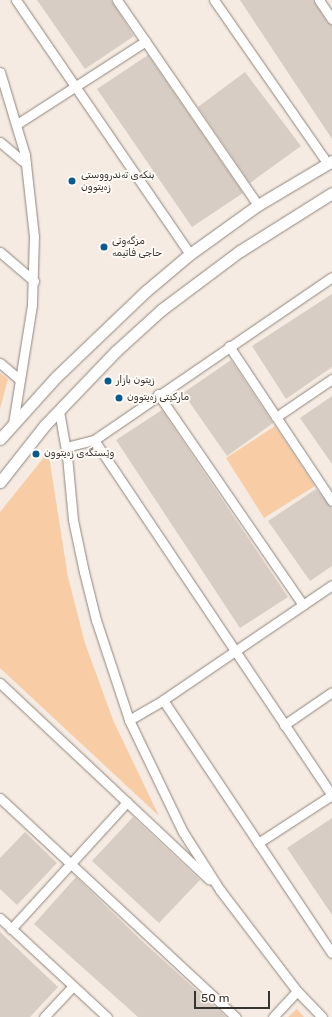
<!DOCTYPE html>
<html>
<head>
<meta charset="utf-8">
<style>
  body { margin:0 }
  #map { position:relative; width:332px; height:1017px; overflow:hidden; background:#f6ebe2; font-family:Rubik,"Noto Naskh Arabic",sans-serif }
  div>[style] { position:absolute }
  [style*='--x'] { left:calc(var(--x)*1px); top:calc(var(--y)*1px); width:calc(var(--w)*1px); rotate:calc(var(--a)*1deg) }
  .green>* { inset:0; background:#f8cda5 }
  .building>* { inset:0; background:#d7cdc4 }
  .roads { filter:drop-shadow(0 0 1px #8e857c) drop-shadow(0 0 1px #8e857c) }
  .minor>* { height:9px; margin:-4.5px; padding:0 4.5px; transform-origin:4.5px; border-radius:4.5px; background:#fff }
  .tertiary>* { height:11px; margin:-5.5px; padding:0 5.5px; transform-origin:5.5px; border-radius:5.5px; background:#fff }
  .dots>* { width:11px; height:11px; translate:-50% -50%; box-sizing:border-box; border:2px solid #fefaf6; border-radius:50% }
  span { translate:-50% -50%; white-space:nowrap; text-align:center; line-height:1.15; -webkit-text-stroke:4px #fefaf6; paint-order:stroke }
  .poi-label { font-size:10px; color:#37332f }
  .left { translate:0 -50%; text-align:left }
  .scale { position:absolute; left:194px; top:991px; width:76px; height:18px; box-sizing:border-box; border:2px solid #37332f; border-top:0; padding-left:5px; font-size:12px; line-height:14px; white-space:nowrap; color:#37332f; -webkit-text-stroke:3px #fefaf6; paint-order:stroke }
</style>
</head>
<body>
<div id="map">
  <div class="green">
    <div style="clip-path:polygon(0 373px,8px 379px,0 409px)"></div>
    <div style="clip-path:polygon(275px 426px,315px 486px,264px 518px,226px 458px)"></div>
    <div style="clip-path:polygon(45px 456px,49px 456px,68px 577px,85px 643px,113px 720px,159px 816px,0 668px,0 512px)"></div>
    <div style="clip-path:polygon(297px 1009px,304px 1017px,288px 1017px)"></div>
  </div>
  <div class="building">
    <div style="clip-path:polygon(37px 0,111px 0,134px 36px,85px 69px)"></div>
    <div style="clip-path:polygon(240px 0,313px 0,327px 22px,332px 25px,332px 139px)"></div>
    <div style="clip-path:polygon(148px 55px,243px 193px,192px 227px,97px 89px)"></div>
    <div style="clip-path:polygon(245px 72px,301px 146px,250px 183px,198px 107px)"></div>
    <div style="clip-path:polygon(332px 294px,332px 367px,286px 399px,252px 346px)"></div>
    <div style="clip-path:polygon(231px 360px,273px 423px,227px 456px,183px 393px)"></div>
    <div style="clip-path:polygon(332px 396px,332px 464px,300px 418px)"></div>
    <div style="clip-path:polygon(162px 410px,288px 597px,240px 628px,116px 440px)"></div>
    <div style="clip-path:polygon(316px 489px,332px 508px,332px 566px,310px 581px,268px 521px)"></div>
    <div style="clip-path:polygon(133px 817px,200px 880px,159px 923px,92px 861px)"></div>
    <div style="clip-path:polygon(332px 818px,332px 915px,287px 848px)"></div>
    <div style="clip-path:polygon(25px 832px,57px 863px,17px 905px,0 889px,0 858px)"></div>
    <div style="clip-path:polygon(76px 877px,141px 940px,226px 1017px,138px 1017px,34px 924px)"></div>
    <div style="clip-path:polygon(0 932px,58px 987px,30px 1017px,0 1017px)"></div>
  </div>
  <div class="roads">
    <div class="minor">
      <div style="--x:16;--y:0;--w:308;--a:55.6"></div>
      <div style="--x:117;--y:0;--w:249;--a:55.5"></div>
      <div style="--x:214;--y:0;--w:200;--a:55.2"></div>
      <div style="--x:319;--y:0;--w:23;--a:56"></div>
      <div style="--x:0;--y:72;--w:87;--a:73.2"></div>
      <div style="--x:25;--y:155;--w:81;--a:83.7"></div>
      <div style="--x:34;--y:236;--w:69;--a:91.7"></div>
      <div style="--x:32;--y:305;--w:121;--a:99.1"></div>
      <div style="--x:17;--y:124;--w:153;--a:-32.8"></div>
      <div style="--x:0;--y:142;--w:34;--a:40"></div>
      <div style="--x:0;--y:252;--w:45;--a:40.5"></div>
      <div style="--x:229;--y:346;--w:186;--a:56.4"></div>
      <div style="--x:0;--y:363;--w:26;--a:40"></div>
      <div style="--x:158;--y:394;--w:256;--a:55.5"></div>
      <div style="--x:59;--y:411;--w:46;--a:79.9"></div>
      <div style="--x:67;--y:456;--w:64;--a:84.6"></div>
      <div style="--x:73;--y:520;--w:53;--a:78.1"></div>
      <div style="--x:84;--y:572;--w:49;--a:76"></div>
      <div style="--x:96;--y:620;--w:105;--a:71.7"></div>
      <div style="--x:129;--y:720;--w:124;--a:64.3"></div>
      <div style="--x:183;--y:832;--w:69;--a:57.5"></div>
      <div style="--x:220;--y:890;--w:127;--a:52.7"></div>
      <div style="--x:297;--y:991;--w:36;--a:46"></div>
      <div style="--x:276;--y:417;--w:68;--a:-34.2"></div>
      <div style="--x:94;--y:440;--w:427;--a:56.2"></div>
      <div style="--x:66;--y:447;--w:29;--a:-14"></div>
      <div style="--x:94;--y:440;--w:288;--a:-34.4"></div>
      <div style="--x:0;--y:683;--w:287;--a:43.2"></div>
      <div style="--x:163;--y:700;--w:304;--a:56.3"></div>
      <div style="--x:129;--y:720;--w:39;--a:-30"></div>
      <div style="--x:163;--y:700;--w:204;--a:-34.2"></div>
      <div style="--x:284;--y:725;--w:58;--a:-34.5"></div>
      <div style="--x:0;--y:798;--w:322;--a:42.9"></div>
      <div style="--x:258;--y:843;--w:88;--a:-33"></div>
      <div style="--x:0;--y:918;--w:146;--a:42.8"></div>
      <div style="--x:11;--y:929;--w:172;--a:-47.6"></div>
      <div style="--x:44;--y:1017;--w:42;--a:-46.9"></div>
      <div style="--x:273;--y:1017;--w:35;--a:-47"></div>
    </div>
    <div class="tertiary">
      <div style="--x:0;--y:439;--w:84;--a:-47.9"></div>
      <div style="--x:56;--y:377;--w:124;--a:-43.7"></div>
      <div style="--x:146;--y:291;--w:57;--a:-40.1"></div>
      <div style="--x:190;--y:254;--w:84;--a:-35.8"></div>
      <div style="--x:258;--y:205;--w:86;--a:-30.7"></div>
      <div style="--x:0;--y:482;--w:73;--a:-51.7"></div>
      <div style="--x:45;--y:425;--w:103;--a:-46.2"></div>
      <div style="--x:116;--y:351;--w:61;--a:-42.3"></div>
      <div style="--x:161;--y:310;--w:99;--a:-36.8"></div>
      <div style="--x:240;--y:251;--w:109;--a:-32.2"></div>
    </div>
  </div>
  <div class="dots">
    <div style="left:72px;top:181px;background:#0b5a8d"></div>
    <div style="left:104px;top:247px;background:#0b5a8d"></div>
    <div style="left:108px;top:381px;background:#0b5a8d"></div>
    <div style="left:119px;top:398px;background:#0b5a8d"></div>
    <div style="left:36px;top:454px;background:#0b5a8d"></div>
  </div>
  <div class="poi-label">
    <span class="left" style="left:81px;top:181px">بنکەی تەندرووستی<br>زەیتوون</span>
    <span class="left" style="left:112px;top:247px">مزگەوتی<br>حاجی فاتیمە</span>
    <span class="left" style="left:116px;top:381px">زيتون بازار</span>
    <span class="left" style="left:127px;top:398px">مارکێتی زەیتوون</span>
    <span class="left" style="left:44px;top:454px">وێستگەی زەیتوون</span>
  </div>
  <div class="scale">50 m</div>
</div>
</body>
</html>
